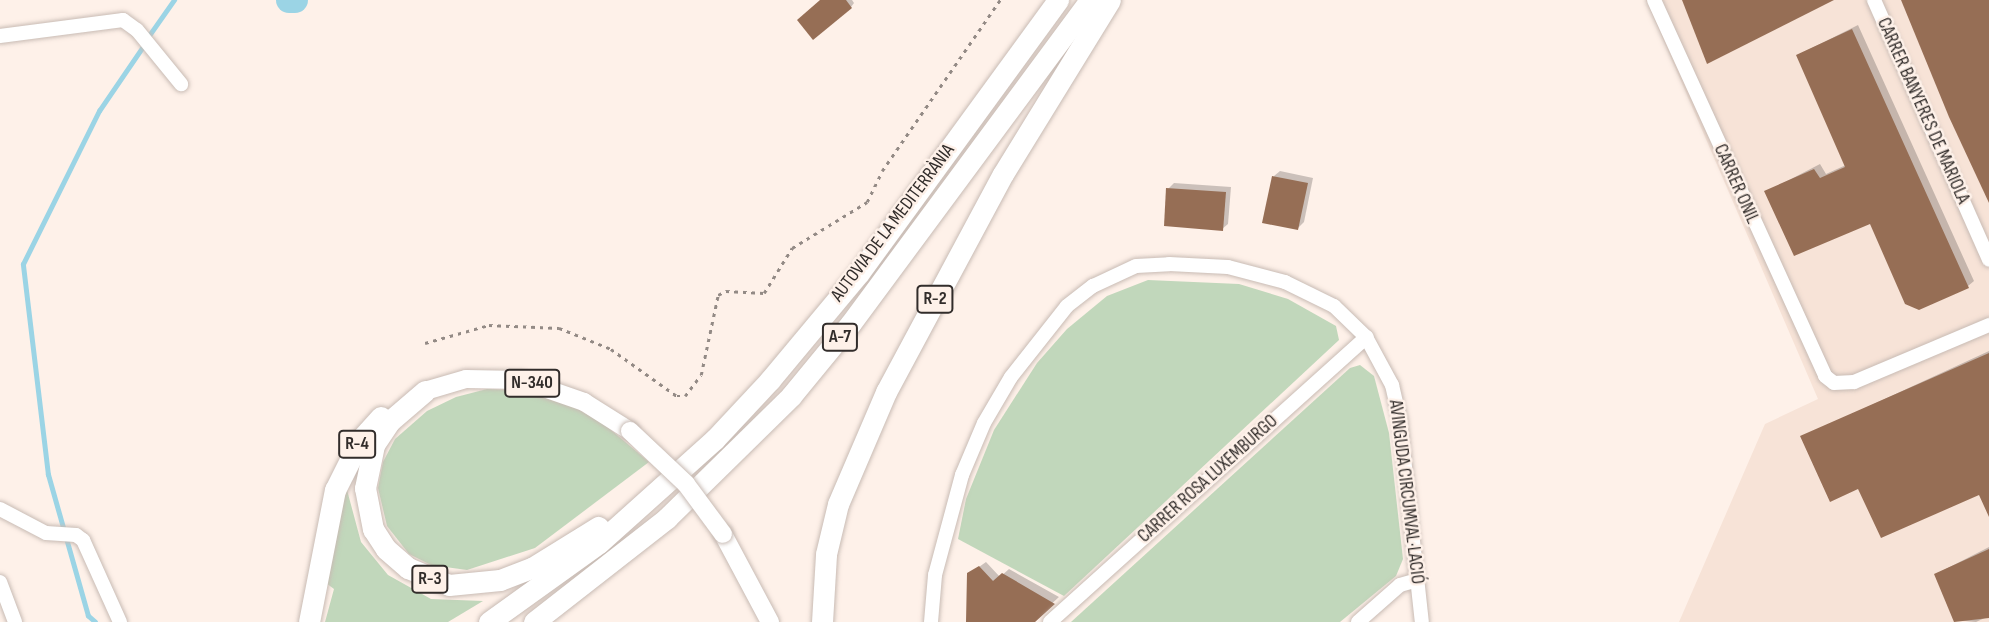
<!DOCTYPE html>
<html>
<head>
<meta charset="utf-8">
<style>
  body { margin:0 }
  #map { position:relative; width:1989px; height:622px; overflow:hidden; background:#fef1e9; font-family:"Sofia Sans Condensed",sans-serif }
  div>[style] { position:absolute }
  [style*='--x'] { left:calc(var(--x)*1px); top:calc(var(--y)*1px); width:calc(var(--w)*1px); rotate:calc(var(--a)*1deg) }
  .built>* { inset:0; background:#f7e3d7 }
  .green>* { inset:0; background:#c1d7bb }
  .shadow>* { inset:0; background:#0003 }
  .stream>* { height:4.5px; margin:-2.25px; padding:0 2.25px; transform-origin:2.25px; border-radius:2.25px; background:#9bd4e5 }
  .river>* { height:26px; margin:-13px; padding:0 13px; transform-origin:13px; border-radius:13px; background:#9bd4e5 }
  .building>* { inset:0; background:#966e55 }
  .path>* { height:2.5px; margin-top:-1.25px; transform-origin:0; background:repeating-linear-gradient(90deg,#938a85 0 3.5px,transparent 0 8.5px) }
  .roads { filter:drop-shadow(0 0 2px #c8bbb4) drop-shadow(0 0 2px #c8bbb4) }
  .minor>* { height:14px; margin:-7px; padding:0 7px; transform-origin:7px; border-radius:7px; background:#fff }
  .major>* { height:18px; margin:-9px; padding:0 9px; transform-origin:9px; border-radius:9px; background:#fff }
  .highway>* { height:21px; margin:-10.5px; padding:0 10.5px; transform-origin:10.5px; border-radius:10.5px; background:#fff }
  .bridges { filter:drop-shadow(0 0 2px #c8bbb4) drop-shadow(0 0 2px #c8bbb4) }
  .major-bridge>* { height:18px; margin:-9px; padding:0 9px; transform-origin:9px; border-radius:9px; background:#fff }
  span { translate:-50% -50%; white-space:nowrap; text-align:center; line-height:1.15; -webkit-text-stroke:5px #fef1e9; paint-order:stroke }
  .shield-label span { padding:2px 5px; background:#fef1e9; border:2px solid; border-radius:5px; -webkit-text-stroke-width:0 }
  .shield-label { font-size:18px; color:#322d2b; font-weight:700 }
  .street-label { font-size:19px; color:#322d2b }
</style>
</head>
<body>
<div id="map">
  <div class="built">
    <div style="clip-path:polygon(1646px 0,1989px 0,1989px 622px,1679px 622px,1765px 424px,1818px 399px)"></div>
  </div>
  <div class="green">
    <div style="clip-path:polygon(1148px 280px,1239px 284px,1288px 299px,1336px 326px,1339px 340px,1064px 596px,958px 539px,966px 499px,994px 430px,1037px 363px,1067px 329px,1107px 296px)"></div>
    <div style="clip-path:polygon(1360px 365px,1374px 376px,1389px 433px,1403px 559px,1396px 576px,1340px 622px,1071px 622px,1350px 368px)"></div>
    <div style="clip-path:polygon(487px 389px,535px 391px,565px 402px,604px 424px,649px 462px,535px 548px,467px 570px,431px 565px,409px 554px,387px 526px,378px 488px,383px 462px,395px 439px,427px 411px,456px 397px)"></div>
    <div style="clip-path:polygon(347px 490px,361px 542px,388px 575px,431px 599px,483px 601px,448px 622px,325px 622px,334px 589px,326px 583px,336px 524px)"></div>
  </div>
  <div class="shadow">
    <div style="clip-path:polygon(822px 0,852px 0,854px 3px,851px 7px)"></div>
    <div style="clip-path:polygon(1858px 25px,1974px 281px,1968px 286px,1871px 222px,1766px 192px,1820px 164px,1826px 174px,1846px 165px,1798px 55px)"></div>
    <div style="clip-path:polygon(1280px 171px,1313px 178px,1304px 222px,1298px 228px,1274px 176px)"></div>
    <div style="clip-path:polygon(1174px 183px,1231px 187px,1228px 224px,1222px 229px,1168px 189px)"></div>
    <div style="clip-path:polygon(1989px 351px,1989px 513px,1980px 492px,1859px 487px,1802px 437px)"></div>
    <div style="clip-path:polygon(1989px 547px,1989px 616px,1976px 622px,1955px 620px,1936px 574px)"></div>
    <div style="clip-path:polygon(986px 562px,1000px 577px,1009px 569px,1059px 597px,1032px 622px,968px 622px,969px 574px)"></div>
  </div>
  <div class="stream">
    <div style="--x:148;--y:37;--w:45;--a:-54.9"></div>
    <div style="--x:95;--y:622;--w:9;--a:-139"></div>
    <div style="--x:88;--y:616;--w:147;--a:-105.8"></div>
    <div style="--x:48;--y:475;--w:212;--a:-96.8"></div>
    <div style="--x:23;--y:264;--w:171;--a:-63.6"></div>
    <div style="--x:99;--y:111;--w:80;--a:-55.7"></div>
  </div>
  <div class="river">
    <div style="--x:289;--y:0;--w:6;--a:0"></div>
  </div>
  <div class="building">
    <div style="clip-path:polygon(820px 0,846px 0,852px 8px,813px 40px,797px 20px)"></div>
    <div style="clip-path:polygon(1682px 0,1834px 0,1707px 64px)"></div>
    <div style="clip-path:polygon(1901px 0,1989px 0,1989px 203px,1949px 117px)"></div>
    <div style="clip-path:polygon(1852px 29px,1969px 288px,1919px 310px,1905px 304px,1870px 224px,1794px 256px,1764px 191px,1814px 169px,1820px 178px,1845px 167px,1796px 55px)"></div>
    <div style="clip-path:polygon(1272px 176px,1308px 183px,1298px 230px,1262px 223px)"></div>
    <div style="clip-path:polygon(1166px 188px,1226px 192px,1223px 231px,1164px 226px)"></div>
    <div style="clip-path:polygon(1989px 353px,1989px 517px,1979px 495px,1881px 538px,1858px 489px,1830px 502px,1800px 436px)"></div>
    <div style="clip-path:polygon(1989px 549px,1989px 618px,1954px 622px,1934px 574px)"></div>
    <div style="clip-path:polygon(979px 566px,993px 581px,1002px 573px,1055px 604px,1035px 622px,966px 622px,967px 573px)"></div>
  </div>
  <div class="path">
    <div style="--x:425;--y:343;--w:66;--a:-15.7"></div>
    <div style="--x:489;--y:325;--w:70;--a:2.5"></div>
    <div style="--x:559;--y:328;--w:56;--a:22"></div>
    <div style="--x:611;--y:349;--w:81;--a:35.5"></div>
    <div style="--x:677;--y:396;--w:8;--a:0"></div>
    <div style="--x:685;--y:396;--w:26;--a:-53"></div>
    <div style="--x:701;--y:375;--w:82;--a:-78"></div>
    <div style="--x:718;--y:295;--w:9;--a:-27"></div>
    <div style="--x:726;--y:291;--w:38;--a:3"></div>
    <div style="--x:764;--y:293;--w:53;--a:-58.1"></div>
    <div style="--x:792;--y:248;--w:88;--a:-31.5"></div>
    <div style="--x:867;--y:202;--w:34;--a:-64"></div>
    <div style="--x:882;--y:171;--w:208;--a:-55.4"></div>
  </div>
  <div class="roads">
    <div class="minor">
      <div style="--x:1654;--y:0;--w:413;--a:65.5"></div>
      <div style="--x:1825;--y:376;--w:11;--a:38"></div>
      <div style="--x:1834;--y:383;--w:20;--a:-3"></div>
      <div style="--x:1854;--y:382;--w:147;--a:-22.9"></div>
      <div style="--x:1874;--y:0;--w:284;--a:66.1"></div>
      <div style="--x:0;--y:36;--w:124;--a:-7.4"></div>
      <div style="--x:123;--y:20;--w:17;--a:36"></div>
      <div style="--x:137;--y:30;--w:70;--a:50.8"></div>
      <div style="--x:0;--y:509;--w:52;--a:27.6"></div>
      <div style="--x:46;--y:533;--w:30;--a:4"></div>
      <div style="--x:76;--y:535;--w:9;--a:36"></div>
      <div style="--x:83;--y:540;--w:90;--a:65.7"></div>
      <div style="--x:0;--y:582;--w:43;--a:69.4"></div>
      <div style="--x:931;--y:622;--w:47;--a:-85.1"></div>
      <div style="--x:935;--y:575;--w:104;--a:-74.9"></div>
      <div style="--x:962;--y:475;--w:56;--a:-67.1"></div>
      <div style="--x:984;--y:423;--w:53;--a:-59.6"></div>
      <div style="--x:1011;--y:377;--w:90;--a:-51.7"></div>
      <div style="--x:1067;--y:306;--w:33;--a:-38"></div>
      <div style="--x:1093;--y:286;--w:47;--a:-24.9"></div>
      <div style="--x:1136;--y:266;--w:33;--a:-3"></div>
      <div style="--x:1169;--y:264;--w:59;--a:2.9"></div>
      <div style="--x:1228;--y:267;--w:59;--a:14.7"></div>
      <div style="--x:1285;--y:282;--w:55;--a:26.1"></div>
      <div style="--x:1334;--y:306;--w:45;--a:44.1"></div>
      <div style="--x:1366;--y:337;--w:55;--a:61.6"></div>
      <div style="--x:1392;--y:385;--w:37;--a:77"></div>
      <div style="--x:1400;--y:421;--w:202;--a:83.8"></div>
      <div style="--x:1050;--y:622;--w:426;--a:-42"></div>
      <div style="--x:1358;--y:622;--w:56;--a:-41.4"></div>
      <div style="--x:1400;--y:585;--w:18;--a:-16"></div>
    </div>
    <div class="major">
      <div style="--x:425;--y:391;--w:43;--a:-16.3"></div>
      <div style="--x:466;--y:379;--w:55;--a:1"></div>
      <div style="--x:521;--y:380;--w:67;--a:19.2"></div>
      <div style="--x:584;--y:402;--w:54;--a:32.2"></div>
      <div style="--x:723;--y:534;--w:100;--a:61.9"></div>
    </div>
    <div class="highway">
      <div style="--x:425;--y:391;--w:46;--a:139.4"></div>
      <div style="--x:390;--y:421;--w:29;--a:124"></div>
      <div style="--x:374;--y:445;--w:44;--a:101.8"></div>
      <div style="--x:365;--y:488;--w:42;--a:79"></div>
      <div style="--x:373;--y:529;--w:24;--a:57"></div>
      <div style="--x:386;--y:549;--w:29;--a:41"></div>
      <div style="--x:408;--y:568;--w:44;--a:22.5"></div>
      <div style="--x:449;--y:585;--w:51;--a:-5.6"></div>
      <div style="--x:500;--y:580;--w:34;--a:-21"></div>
      <div style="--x:532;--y:568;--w:78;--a:-31.8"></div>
      <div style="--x:309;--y:622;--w:135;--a:-78.9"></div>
      <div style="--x:335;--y:490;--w:56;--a:-63.4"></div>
      <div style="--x:360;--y:440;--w:31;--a:-48"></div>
      <div style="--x:489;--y:622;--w:135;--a:-35.7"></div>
      <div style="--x:599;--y:543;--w:156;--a:-41.9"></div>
      <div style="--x:715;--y:439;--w:81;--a:-47"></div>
      <div style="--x:770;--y:380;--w:139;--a:-50.2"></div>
      <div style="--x:859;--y:273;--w:338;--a:-53.9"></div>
      <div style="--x:534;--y:622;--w:169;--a:-38"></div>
      <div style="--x:667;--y:518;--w:174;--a:-44.5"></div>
      <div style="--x:791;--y:396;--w:94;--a:-50.6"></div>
      <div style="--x:851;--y:323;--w:402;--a:-53.5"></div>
      <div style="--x:822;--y:622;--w:68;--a:-86.6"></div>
      <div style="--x:826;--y:554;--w:51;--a:-76.5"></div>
      <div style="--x:838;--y:504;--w:122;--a:-66.8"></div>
      <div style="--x:886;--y:392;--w:247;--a:-61.8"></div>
      <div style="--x:1003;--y:174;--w:204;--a:-58.4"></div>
    </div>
  </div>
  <div class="bridges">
    <div class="major-bridge">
      <div style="--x:630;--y:431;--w:77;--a:43.4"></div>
      <div style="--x:686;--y:484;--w:62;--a:53.5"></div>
    </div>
  </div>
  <div class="shield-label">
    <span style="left:935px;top:299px">R-2</span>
    <span style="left:840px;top:337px">A-7</span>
    <span style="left:532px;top:383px">N-340</span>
    <span style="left:357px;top:444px">R-4</span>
    <span style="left:430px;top:579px">R-3</span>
  </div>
  <div class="street-label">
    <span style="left:1923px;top:111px;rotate:66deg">CARRER BANYERES DE MARIOLA</span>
    <span style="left:1736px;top:184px;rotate:66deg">CARRER ONIL</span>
    <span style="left:893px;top:223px;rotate:-53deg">AUTOVIA DE LA MEDITERRÀNIA</span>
    <span style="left:1208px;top:479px;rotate:-42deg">CARRER ROSA LUXEMBURGO</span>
    <span style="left:1406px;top:492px;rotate:83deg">AVINGUDA CIRCUMVAL·LACIÓ</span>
  </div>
</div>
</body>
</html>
